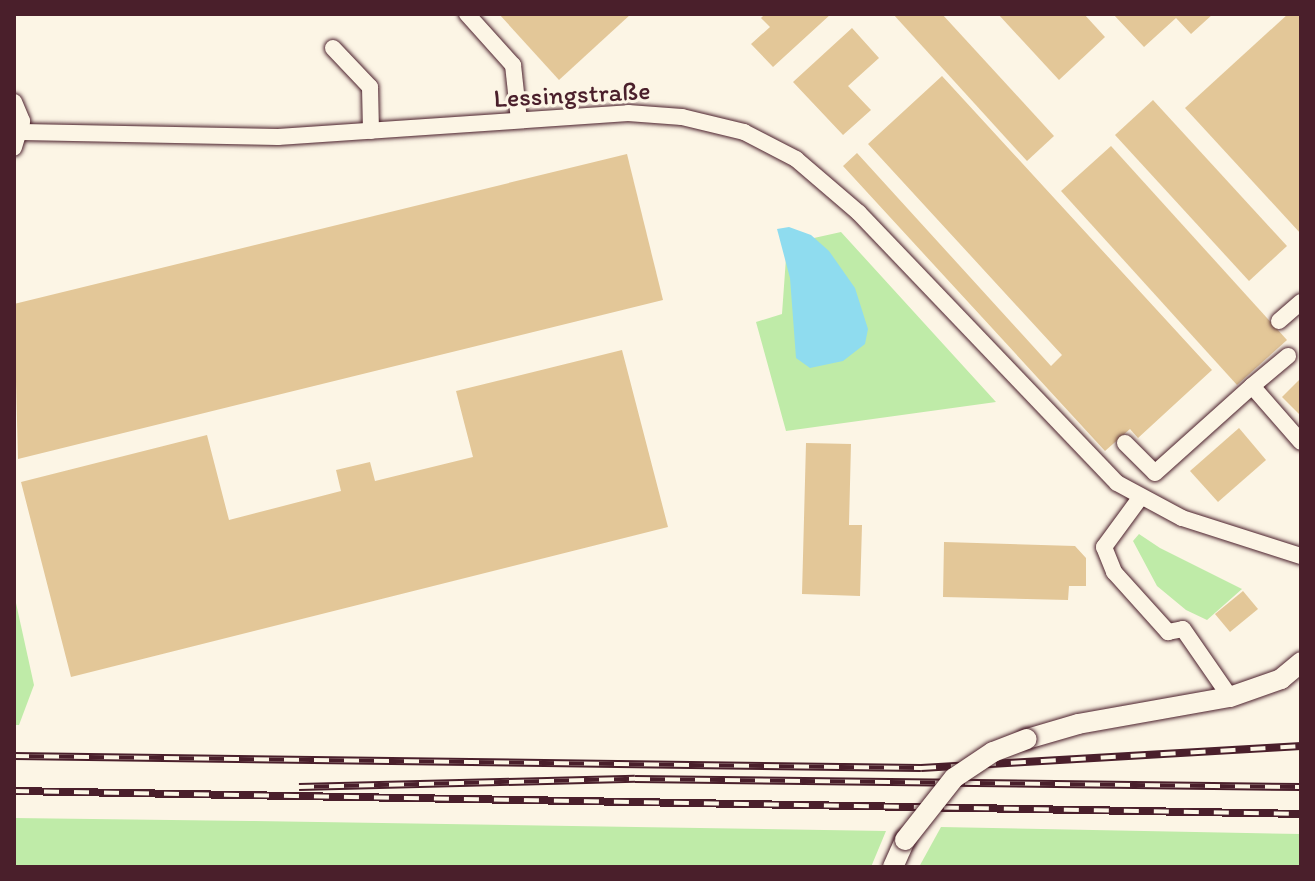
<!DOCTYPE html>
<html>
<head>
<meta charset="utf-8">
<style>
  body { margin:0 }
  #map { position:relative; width:1315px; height:881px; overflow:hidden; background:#fcf5e5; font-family:Itim,sans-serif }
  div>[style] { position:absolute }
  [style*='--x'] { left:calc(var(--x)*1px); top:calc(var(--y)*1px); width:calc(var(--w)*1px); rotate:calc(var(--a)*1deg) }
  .green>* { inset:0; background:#bfeba8 }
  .water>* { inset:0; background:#8fdcef }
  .building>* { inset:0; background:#e3c798 }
  .roads { filter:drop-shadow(0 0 2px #4a1f2b) drop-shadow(0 0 2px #4a1f2b) }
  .minor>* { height:16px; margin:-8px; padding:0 8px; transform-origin:8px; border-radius:8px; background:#fcf5e5 }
  .major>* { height:20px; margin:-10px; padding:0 10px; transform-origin:10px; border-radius:10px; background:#fcf5e5 }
  .rail>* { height:8px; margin-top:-4px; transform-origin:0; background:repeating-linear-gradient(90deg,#fcf5e5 0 15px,#4a1f2b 0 30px); box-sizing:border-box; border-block:2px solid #4a1f2b }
  .bridges { filter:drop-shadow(0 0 2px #4a1f2b) drop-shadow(0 0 2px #4a1f2b) }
  .major-bridge>* { height:20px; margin:-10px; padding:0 10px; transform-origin:10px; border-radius:10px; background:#fcf5e5 }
  span { translate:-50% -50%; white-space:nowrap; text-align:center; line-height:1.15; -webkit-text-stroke:6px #fcf5e5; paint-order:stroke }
  .street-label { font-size:26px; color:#4a1f2b }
  .frame { position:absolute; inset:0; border:16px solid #4a1f2b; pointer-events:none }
</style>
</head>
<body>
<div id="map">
  <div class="green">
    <div style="clip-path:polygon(841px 232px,996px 402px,786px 431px,756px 322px,782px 314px,787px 244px)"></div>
    <div style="clip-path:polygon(1139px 534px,1160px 548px,1242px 589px,1207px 620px,1186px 610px,1157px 586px,1133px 541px)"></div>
    <div style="clip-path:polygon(14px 594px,34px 685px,19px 725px,14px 725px)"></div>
    <div style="clip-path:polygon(14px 818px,250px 821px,886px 831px,871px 867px,14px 867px)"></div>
    <div style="clip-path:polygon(941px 827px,1301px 834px,1301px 867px,919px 867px)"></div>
  </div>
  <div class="water">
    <div style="clip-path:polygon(789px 227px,811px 235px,829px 251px,855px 288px,868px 329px,865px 344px,843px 361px,810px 368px,796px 358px,790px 278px,777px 229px)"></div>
  </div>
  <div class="building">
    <div style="clip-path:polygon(499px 14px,631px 14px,559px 80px)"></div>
    <div style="clip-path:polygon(765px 14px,831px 14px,773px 67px,751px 44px,770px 27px,761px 18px)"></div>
    <div style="clip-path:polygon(893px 14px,942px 14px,1054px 136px,1027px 161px)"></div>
    <div style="clip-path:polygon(998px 14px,1084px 14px,1105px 37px,1059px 80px)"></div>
    <div style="clip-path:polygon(1113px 14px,1213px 14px,1191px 34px,1176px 18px,1144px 47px)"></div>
    <div style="clip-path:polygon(1288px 14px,1301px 14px,1301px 234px,1185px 108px)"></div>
    <div style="clip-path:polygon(852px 28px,879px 58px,848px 86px,871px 110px,843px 135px,793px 82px)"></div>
    <div style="clip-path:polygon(942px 76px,1212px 370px,1138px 438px,1130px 429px,1105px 451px,843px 166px,857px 153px,1051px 366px,1062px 355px,868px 144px)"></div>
    <div style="clip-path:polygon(1153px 100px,1287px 246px,1249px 281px,1115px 135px)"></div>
    <div style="clip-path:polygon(1111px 146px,1287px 340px,1237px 385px,1061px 191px)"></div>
    <div style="clip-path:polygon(627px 154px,663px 300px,18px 459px,14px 304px)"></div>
    <div style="clip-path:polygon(622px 350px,668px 527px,71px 677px,21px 482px,207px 435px,229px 520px,341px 491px,336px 470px,370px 462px,375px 481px,473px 457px,456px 391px)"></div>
    <div style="clip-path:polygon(1301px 378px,1301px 416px,1282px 397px)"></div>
    <div style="clip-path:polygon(1239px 428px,1266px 460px,1218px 502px,1190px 471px)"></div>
    <div style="clip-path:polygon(806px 443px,851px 444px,849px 525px,862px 525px,860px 596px,802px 594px)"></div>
    <div style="clip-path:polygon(944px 542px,1075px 546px,1086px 558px,1086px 586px,1069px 586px,1068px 600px,943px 597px)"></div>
    <div style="clip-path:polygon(1243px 591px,1258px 609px,1230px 632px,1215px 614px)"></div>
  </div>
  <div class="roads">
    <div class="minor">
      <div style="--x:467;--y:14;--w:69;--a:48"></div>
      <div style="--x:513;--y:65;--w:55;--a:83.8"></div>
      <div style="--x:333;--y:48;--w:54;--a:46.5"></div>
      <div style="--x:370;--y:87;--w:44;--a:88.7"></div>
      <div style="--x:14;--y:102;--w:21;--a:67"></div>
      <div style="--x:22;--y:121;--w:28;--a:107"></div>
      <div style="--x:22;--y:132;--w:256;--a:1.1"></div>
      <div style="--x:278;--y:137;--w:351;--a:-3.9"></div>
      <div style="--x:628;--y:113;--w:54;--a:4.2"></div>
      <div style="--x:682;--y:117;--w:64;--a:13.6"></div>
      <div style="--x:744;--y:132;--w:59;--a:27.4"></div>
      <div style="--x:796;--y:159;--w:83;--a:40.6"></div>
      <div style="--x:859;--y:213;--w:373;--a:46.3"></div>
      <div style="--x:1117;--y:483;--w:74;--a:28.3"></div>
      <div style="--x:1182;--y:518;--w:125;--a:17.7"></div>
      <div style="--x:1279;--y:321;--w:29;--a:-41"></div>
      <div style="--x:1252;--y:386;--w:47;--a:-39.8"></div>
      <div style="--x:1125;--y:443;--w:42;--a:45"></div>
      <div style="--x:1155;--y:473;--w:130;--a:-41.9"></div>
      <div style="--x:1252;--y:386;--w:74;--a:48.8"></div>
      <div style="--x:1140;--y:498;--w:61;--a:126.3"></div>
      <div style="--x:1104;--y:547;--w:27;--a:68"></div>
      <div style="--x:1114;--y:572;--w:81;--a:48"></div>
      <div style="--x:1168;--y:632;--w:15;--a:-11"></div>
      <div style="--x:1183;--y:629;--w:83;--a:55.3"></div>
    </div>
    <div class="major">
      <div style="--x:1027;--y:739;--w:53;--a:-16.4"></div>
      <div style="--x:1078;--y:724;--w:154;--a:-10.1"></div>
      <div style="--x:1230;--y:697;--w:54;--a:-19.4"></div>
      <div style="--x:1281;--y:679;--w:26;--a:-40"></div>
      <div style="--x:893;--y:867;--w:30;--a:-66"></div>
    </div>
  </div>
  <div class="rail">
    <div style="--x:14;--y:756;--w:907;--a:0.76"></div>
    <div style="--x:921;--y:768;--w:381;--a:-3.3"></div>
    <div style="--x:299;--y:787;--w:336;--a:-1.4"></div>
    <div style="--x:635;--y:779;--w:666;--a:0.69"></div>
    <div style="--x:14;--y:791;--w:1287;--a:1.02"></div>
  </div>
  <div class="bridges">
    <div class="major-bridge">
      <div style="--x:905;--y:840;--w:79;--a:-51.7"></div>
      <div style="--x:954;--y:778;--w:47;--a:-33.7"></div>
      <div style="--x:993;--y:752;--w:36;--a:-21"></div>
    </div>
  </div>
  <div class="street-label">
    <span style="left:572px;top:95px;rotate:-3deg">Lessingstraße</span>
  </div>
  <div class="frame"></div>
</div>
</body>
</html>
